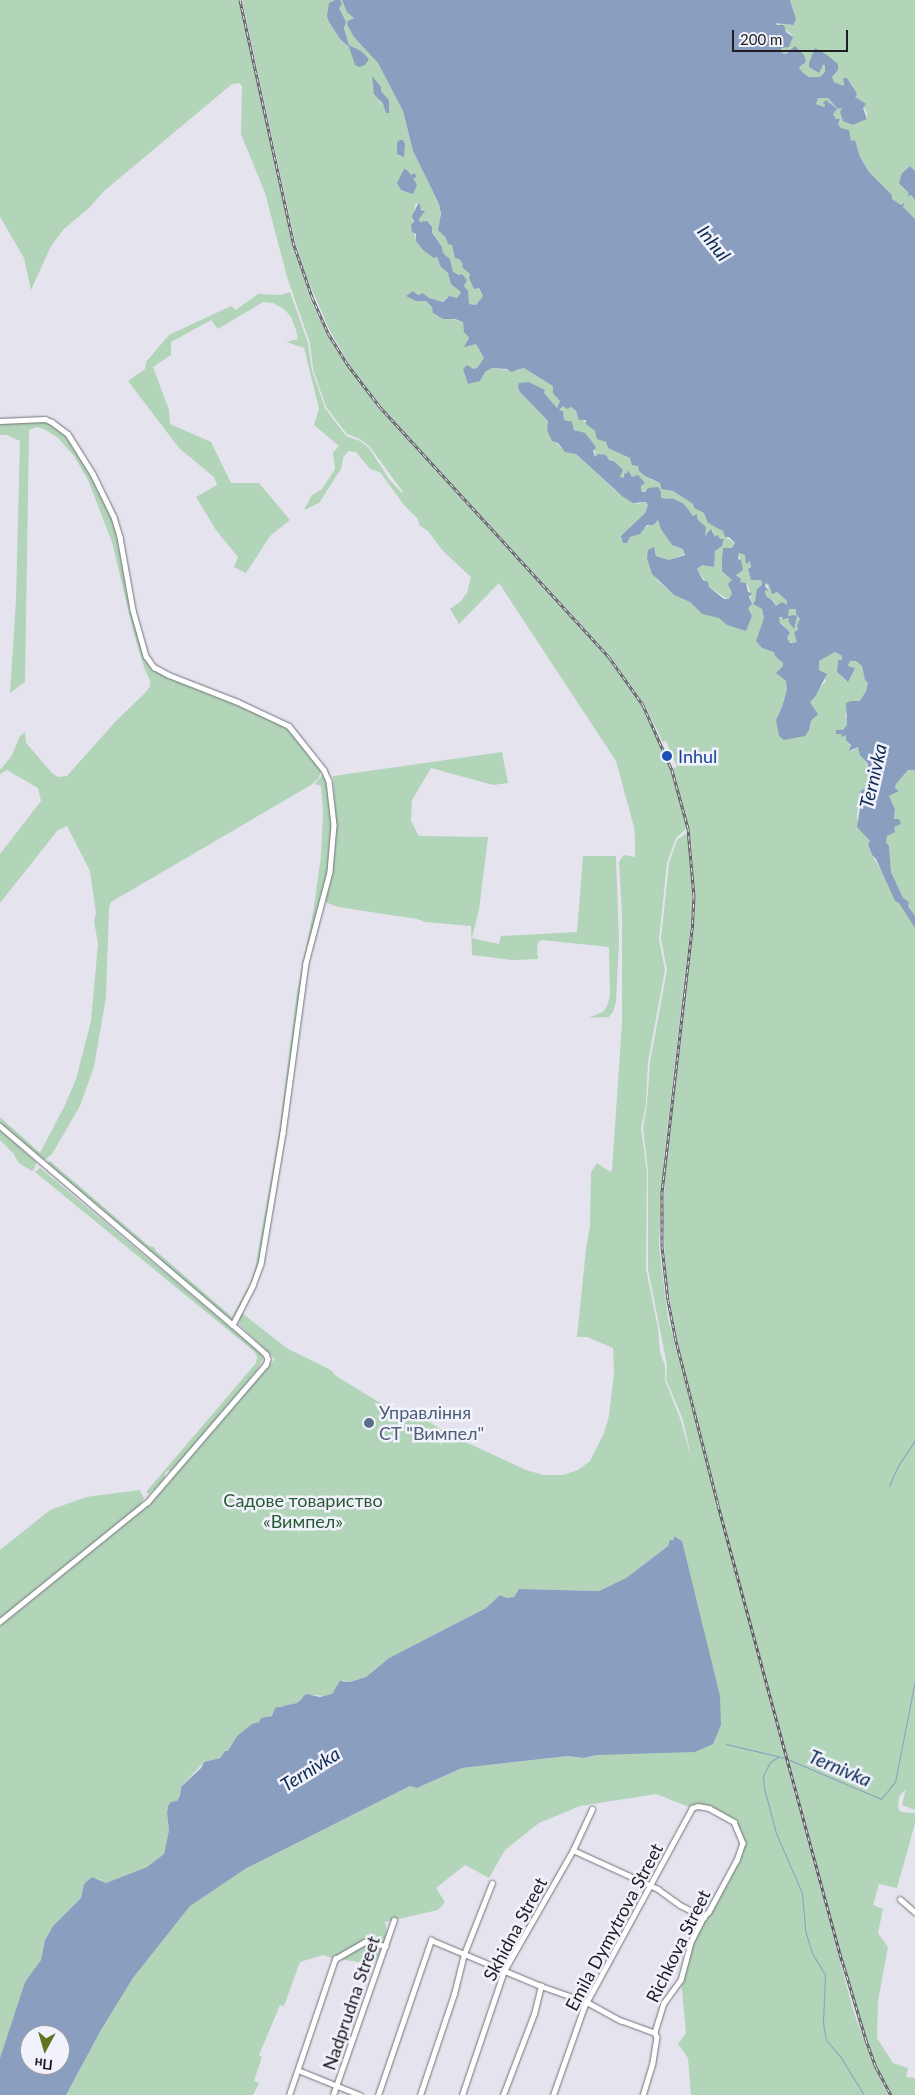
<!DOCTYPE html>
<html>
<head>
<meta charset="utf-8">
<style>
  body { margin:0 }
  #map { position:relative; width:915px; height:2095px; overflow:hidden; background:#e5e4ee; font-family:Lato,sans-serif }
  div>[style] { position:absolute }
  [style*='--x'] { left:calc(var(--x)*1px); top:calc(var(--y)*1px); width:calc(var(--w)*1px); rotate:calc(var(--a)*1deg) }
  .green>* { inset:0; background:#b2d4b8 }
  .water>* { inset:0; background:#8a9fbf }
  .stream>* { height:1px; margin:-0.5px; padding:0 0.5px; transform-origin:0.5px; border-radius:0.5px; background:#8a9fbf }
  .roads { filter:drop-shadow(0 0 1px #71717a) drop-shadow(0 0 1px #71717a) }
  .minor>* { height:4.5px; margin:-2.25px; padding:0 2.25px; transform-origin:2.25px; border-radius:2.25px; background:#fff }
  .rail>* { height:3px; margin-top:-1.5px; transform-origin:0; background:repeating-linear-gradient(90deg,#f2f2fc 0 4px,#5f5e64 0 8px); box-sizing:border-box; border-block:1px solid #5f5e64 }
  .dots>* { width:14px; height:14px; translate:-50% -50%; box-sizing:border-box; border:2px solid #f2f2fc; border-radius:50% }
  span { translate:-50% -50%; white-space:nowrap; text-align:center; line-height:1.15; -webkit-text-stroke:5px #f2f2fc; paint-order:stroke }
  .transit-label { font-size:18px; color:#164399 }
  .left { translate:0 -50%; text-align:left }
  .service-label { font-size:18px; color:#4e5e75 }
  .park-label { font-size:18px; color:#275a34 }
  .street-label { font-size:18px; color:#1e1d21 }
  .water-label { font-size:19px; color:#0d2a53; font-style:italic }
  .north { position:absolute; left:20px; top:2025px; width:50px; height:50px; box-sizing:border-box; background:#f2f2fc; border:1px solid #9d9da4; border-radius:50%; rotate:186deg; font-size:14px; font-weight:700; line-height:20px; text-align:center; color:#1e1d21 }
  .north::after { content:''; display:block; margin:auto; width:18px; height:22px; background:#617422; clip-path:polygon(50% 0,100% 100%,50% 72%,0 100%) }
  .scale { position:absolute; left:732px; top:30px; width:116px; height:22px; box-sizing:border-box; border:2px solid #1e1d21; border-top:0; padding-left:6px; font-size:15px; line-height:18px; white-space:nowrap; color:#1e1d21; -webkit-text-stroke:4px #f2f2fc; paint-order:stroke }
</style>
</head>
<body>
<div id="map">
  <div class="green">
    <div style="clip-path:polygon(evenodd,0 0,239px 0,292px 243px,310px 298px,326px 333px,379px 409px,608px 657px,642px 705px,661px 742px,678px 793px,687px 828px,676px 838px,667px 863px,659px 939px,665px 970px,648px 1062px,646px 1104px,641px 1128px,647px 1172px,646px 1269px,658px 1328px,660px 1352px,665px 1366px,665px 1380px,681px 1421px,692px 1461px,683px 1420px,666px 1379px,667px 1365px,648px 1269px,648px 1172px,643px 1128px,647px 1104px,650px 1062px,667px 970px,661px 939px,669px 863px,677px 840px,685px 834px,688px 834px,689px 840px,692px 870px,692px 913px,664px 1157px,659px 1245px,668px 1318px,780px 1741px,783px 1743px,689px 1390px,676px 1336px,666px 1275px,663px 1218px,666px 1158px,694px 921px,695px 895px,691px 840px,673px 768px,677px 767px,666px 741px,663px 742px,644px 704px,610px 656px,381px 407px,350px 365px,330px 331px,306px 276px,295px 241px,242px 0,335px 0,329px 4px,329px 22px,340px 39px,349px 47px,354px 59px,362px 55px,361px 51px,349px 45px,339px 8px,339px 0,342px 0,354px 19px,349px 22px,350px 25px,378px 63px,403px 111px,413px 151px,439px 204px,443px 234px,452px 245px,483px 296px,476px 305px,469px 304px,464px 286px,466px 279px,462px 274px,459px 275px,452px 272px,450px 259px,443px 253px,442px 247px,430px 227px,420px 222px,419px 219px,424px 211px,419px 207px,419px 202px,415px 205px,412px 226px,416px 239px,423px 250px,436px 257px,461px 291px,457px 298px,447px 297px,443px 302px,429px 298px,423px 293px,418px 295px,414px 292px,406px 296px,426px 301px,432px 307px,435px 314px,463px 322px,466px 335px,469px 338px,466px 345px,476px 344px,484px 358px,483px 363px,478px 367px,474px 369px,471px 366px,480px 381px,485px 372px,492px 368px,517px 371px,524px 368px,554px 386px,560px 401px,557px 408px,544px 393px,545px 390px,529px 382px,524px 382px,520px 392px,548px 421px,547px 430px,561px 448px,576px 454px,617px 492px,638px 504px,646px 502px,648px 505px,645px 513px,630px 527px,630px 537px,658px 520px,672px 545px,683px 549px,685px 554px,669px 560px,656px 556px,655px 549px,651px 568px,657px 580px,674px 595px,690px 602px,702px 614px,748px 623px,752px 616px,748px 608px,751px 596px,748px 585px,740px 582px,736px 573px,741px 567px,739px 553px,745px 555px,751px 564px,748px 573px,756px 580px,761px 580px,762px 585px,757px 590px,756px 598px,753px 604px,762px 609px,764px 618px,757px 641px,762px 648px,774px 651px,775px 656px,783px 663px,784px 666px,778px 671px,786px 681px,787px 689px,782px 707px,776px 720px,784px 740px,796px 737px,809px 730px,811px 721px,818px 714px,810px 702px,815px 697px,818px 690px,826px 681px,819px 670px,819px 661px,835px 652px,842px 656px,843px 661px,838px 660px,837px 672px,846px 681px,850px 676px,851px 667px,848px 666px,850px 661px,856px 661px,862px 666px,868px 683px,866px 691px,860px 702px,851px 701px,845px 715px,848px 725px,841px 734px,846px 735px,852px 751px,858px 747px,873px 778px,858px 806px,857px 818px,870px 841px,868px 844px,872px 855px,915px 928px,915px 1810px,902px 1805px,906px 1789px,899px 1797px,898px 1808px,901px 1812px,915px 1813px,915px 1823px,897px 1888px,879px 1884px,873px 1905px,883px 1909px,878px 1933px,888px 1947px,878px 2001px,877px 2038px,893px 2063px,908px 2068px,906px 2077px,915px 2078px,915px 2095px,891px 2095px,876px 2067px,861px 2025px,842px 1960px,792px 1772px,788px 1770px,854px 2013px,875px 2069px,888px 2095px,691px 2095px,688px 2058px,678px 2044px,686px 2033px,681px 1980px,689px 1953px,704px 1918px,710px 1912px,743px 1851px,744px 1843px,743px 1836px,735px 1822px,709px 1807px,700px 1804px,692px 1808px,656px 1794px,580px 1806px,539px 1823px,505px 1850px,489px 1878px,465px 1865px,436px 1888px,445px 1902px,438px 1910px,385px 1922px,388px 1938px,378px 1960px,358px 1962px,332px 1958px,323px 1955px,300px 1962px,284px 2006px,280px 2005px,259px 2055px,262px 2057px,254px 2081px,259px 2083px,253px 2095px,66px 2095px,101px 2030px,133px 1978px,190px 1906px,211px 1890px,245px 1869px,410px 1786px,417px 1788px,462px 1768px,568px 1756px,583px 1758px,597px 1755px,682px 1546px,682px 1541px,674px 1536px,674px 1541px,626px 1578px,599px 1591px,520px 1589px,514px 1597px,507px 1598px,500px 1595px,486px 1608px,389px 1658px,366px 1677px,350px 1682px,343px 1680px,332px 1694px,326px 1696px,311px 1695px,301px 1698px,297px 1703px,288px 1706px,280px 1706px,272px 1716px,266px 1717px,237px 1736px,228px 1752px,225px 1751px,220px 1758px,204px 1762px,181px 1787px,180px 1796px,177px 1801px,168px 1806px,167px 1813px,169px 1830px,164px 1854px,147px 1867px,106px 1883px,96px 1878px,84px 1884px,81px 1898px,53px 1926px,45px 1940px,41px 1960px,25px 1983px,0 2058px,0 1626px,150px 1504px,275px 1359px,240px 1325px,239px 1319px,242px 1313px,288px 1349px,331px 1370px,336px 1376px,397px 1413px,403px 1411px,417px 1414px,448px 1434px,526px 1470px,543px 1475px,563px 1475px,578px 1470px,590px 1461px,604px 1433px,609px 1416px,614px 1373px,613px 1348px,587px 1337px,577px 1337px,586px 1249px,590px 1226px,591px 1172px,597px 1163px,610px 1172px,612px 1170px,622px 1023px,622px 916px,619px 862px,624px 855px,635px 857px,635px 839px,634px 827px,616px 761px,499px 583px,459px 624px,450px 609px,461px 601px,467px 593px,471px 577px,443px 551px,428px 531px,419px 525px,418px 519px,404px 505px,380px 472px,370px 469px,356px 452px,348px 451px,343px 458px,341px 469px,319px 503px,304px 510px,312px 495px,322px 489px,335px 469px,333px 453px,339px 446px,314px 425px,319px 409px,304px 348px,286px 342px,298px 339px,296px 330px,291px 317px,284px 309px,273px 303px,263px 302px,218px 329px,211px 320px,171px 342px,171px 355px,153px 367px,169px 410px,170px 424px,211px 442px,231px 483px,259px 483px,290px 520px,270px 536px,246px 573px,234px 567px,238px 557px,216px 530px,196px 497px,217px 485px,214px 477px,179px 448px,128px 381px,145px 369px,146px 362px,169px 335px,231px 306px,236px 310px,258px 294px,280px 295px,290px 292px,308px 343px,312px 370px,325px 408px,346px 436px,360px 441px,369px 448px,389px 479px,402px 493px,403px 492px,370px 447px,360px 439px,347px 434px,326px 407px,313px 369px,310px 343px,287px 277px,265px 193px,241px 134px,242px 86px,239px 83px,232px 84px,104px 191px,90px 207px,64px 229px,51px 246px,31px 290px,24px 258px,0 217px,0 0,374px 80px,381px 87px,381px 91px,389px 100px,387px 105px,384px 106px,380px 102px,375px 89px,374px 80px,0 0,404px 172px,411px 176px,415px 173px,412px 178px,415px 187px,412px 193px,401px 190px,398px 184px,404px 172px)"></div>
    <div style="clip-path:polygon(790px 0,915px 0,915px 171px,910px 166px,902px 173px,902px 184px,915px 200px,915px 219px,909px 216px,903px 207px,905px 202px,901px 205px,892px 199px,892px 195px,869px 172px,860px 157px,855px 140px,851px 141px,838px 124px,833px 114px,836px 109px,826px 100px,824px 107px,816px 104px,817px 98px,828px 97px,838px 109px,841px 107px,843px 117px,853px 125px,867px 119px,867px 113px,860px 101px,854px 97px,852px 85px,847px 79px,843px 78px,844px 86px,834px 82px,832px 77px,836px 67px,836px 62px,815px 49px,821px 67px,825px 65px,826px 72px,821px 78px,809px 77px,802px 72px,799px 67px,801px 55px,799px 50px,789px 50px,786px 54px,782px 53px,781px 48px,790px 41px,792px 35px,776px 22px,790px 25px,794px 11px)"></div>
    <div style="clip-path:polygon(563px 406px,571px 407px,606px 443px,630px 458px,650px 479px,660px 483px,661px 489px,673px 491px,693px 504px,694px 508px,704px 513px,710px 523px,723px 531px,725px 536px,734px 543px,734px 546px,724px 554px,724px 558px,723px 568px,732px 580px,732px 593px,729px 600px,709px 587px,697px 569px,702px 564px,711px 566px,716px 549px,721px 546px,724px 541px,714px 537px,713px 530px,706px 536px,702px 525px,698px 520px,698px 515px,693px 516px,684px 506px,668px 498px,661px 498px,661px 492px,658px 489px,641px 491px,642px 479px,632px 477px,628px 470px,624px 478px,620px 478px,622px 470px,613px 460px,595px 457px,594px 445px,564px 421px,563px 411px,559px 410px)"></div>
    <div style="clip-path:polygon(38px 420px,51px 424px,66px 435px,91px 475px,113px 518px,145px 657px,153px 668px,282px 725px,301px 741px,321px 770px,319px 778px,311px 785px,111px 902px,109px 907px,106px 997px,94px 1067px,80px 1106px,52px 1154px,44px 1161px,40px 1159px,0 1124px,0 1117px,40px 1153px,64px 1107px,76px 1079px,91px 1021px,98px 944px,94px 921px,96px 913px,90px 871px,67px 826px,58px 830px,0 903px,0 854px,41px 801px,38px 788px,7px 770px,0 774px,0 770px,11px 757px,20px 736px,25px 732px,26px 743px,52px 773px,58px 777px,67px 776px,115px 722px,145px 693px,150px 686px,150px 680px,145px 670px,134px 634px,112px 542px,88px 480px,74px 456px,58px 438px,44px 429px,37px 427px,29px 430px,25px 682px,10px 693px,16px 600px,20px 441px,7px 435px,0 435px,0 422px)"></div>
    <div style="clip-path:polygon(766px 583px,787px 601px,787px 605px,776px 606px,773px 600px,766px 596px,765px 590px,769px 590px)"></div>
    <div style="clip-path:polygon(789px 609px,796px 609px,800px 619px,797px 642px,788px 642px,787px 638px,790px 632px,779px 621px,779px 617px,788px 618px,793px 626px,797px 617px,788px 616px)"></div>
    <div style="clip-path:polygon(502px 752px,508px 783px,493px 785px,431px 768px,412px 800px,411px 821px,419px 836px,488px 837px,479px 910px,472px 938px,499px 944px,501px 936px,577px 932px,583px 856px,616px 856px,619px 941px,616px 1002px,613px 1012px,609px 1017px,588px 1018px,603px 1012px,607px 1006px,610px 996px,609px 947px,542px 940px,538px 942px,537px 948px,538px 959px,513px 960px,472px 955px,471px 926px,425px 922px,417px 919px,338px 907px,325px 902px,335px 850px,336px 821px,333px 776px)"></div>
    <div style="clip-path:polygon(908px 770px,915px 770px,915px 916px,908px 906px,909px 902px,903px 899px,891px 872px,889px 846px,886px 842px,887px 836px,894px 827px,895px 809px,889px 796px,898px 791px,895px 788px,896px 784px)"></div>
    <div style="clip-path:polygon(323px 774px,326px 777px,332px 825px,328px 872px,324px 896px,304px 963px,292px 1061px,259px 1263px,252px 1286px,237px 1314px,231px 1320px,45px 1164px,50px 1161px,149px 1246px,154px 1247px,156px 1251px,232px 1317px,250px 1284px,255px 1269px,279px 1133px,297px 992px,313px 913px,321px 856px,323px 811px,321px 786px,315px 784px)"></div>
    <div style="clip-path:polygon(0 1130px,36px 1162px,35px 1168px,32px 1171px,19px 1163px,13px 1153px,0 1140px)"></div>
    <div style="clip-path:polygon(40px 1168px,261px 1353px,263px 1358px,259px 1368px,172px 1471px,169px 1470px,166px 1472px,163px 1481px,149px 1494px,146px 1492px,256px 1363px,257px 1357px,255px 1352px,35px 1172px)"></div>
    <div style="clip-path:polygon(140px 1490px,144px 1499px,138px 1507px,0 1620px,0 1550px,50px 1510px,86px 1497px)"></div>
  </div>
  <div class="water">
    <div style="clip-path:polygon(335px 0,340px 0,342px 4px,339px 8px,346px 22px,344px 28px,349px 45px,361px 51px,369px 59px,365px 65px,359px 67px,355px 65px,349px 47px,340px 39px,329px 22px,327px 16px,329px 3px)"></div>
    <div style="clip-path:polygon(evenodd,342px 0,790px 0,796px 19px,793px 25px,776px 23px,777px 25px,784px 25px,786px 32px,793px 37px,789px 47px,781px 48px,782px 53px,786px 54px,795px 46px,804px 55px,806px 62px,799px 67px,802px 72px,809px 77px,820px 77px,825px 72px,825px 65px,823px 65px,819px 73px,809px 67px,809px 63px,815px 48px,827px 55px,838px 64px,838px 70px,832px 77px,834px 82px,844px 86px,843px 78px,847px 78px,856px 92px,857px 95px,855px 97px,866px 104px,863px 108px,867px 119px,853px 125px,843px 121px,840px 112px,842px 108px,838px 109px,828px 98px,818px 98px,816px 104px,824px 107px,825px 105px,823px 103px,826px 100px,837px 109px,833px 114px,836px 119px,840px 119px,838px 124px,841px 128px,849px 130px,851px 141px,855px 140px,860px 157px,869px 172px,892px 195px,892px 199px,901px 205px,905px 202px,903px 207px,915px 219px,915px 770px,908px 770px,896px 784px,895px 788px,899px 791px,889px 796px,895px 809px,894px 819px,899px 819px,901px 824px,894px 827px,895px 832px,887px 836px,886px 842px,889px 846px,891px 872px,903px 898px,909px 902px,908px 906px,915px 916px,915px 928px,899px 903px,895px 901px,876px 859px,872px 855px,868px 844px,870px 841px,857px 827px,861px 802px,859px 793px,863px 789px,867px 790px,873px 778px,867px 763px,860px 755px,858px 747px,849px 751px,851px 745px,846px 740px,846px 735px,842px 737px,841px 734px,836px 734px,836px 730px,843px 730px,847px 725px,846px 703px,851px 701px,860px 701px,866px 691px,868px 683px,865px 680px,862px 666px,856px 661px,850px 661px,848px 666px,855px 668px,848px 682px,837px 672px,838px 660px,842px 660px,842px 656px,835px 652px,819px 661px,819px 670px,827px 674px,815px 697px,810px 702px,818px 714px,811px 721px,809px 730px,805px 736px,784px 740px,779px 736px,776px 720px,782px 707px,787px 689px,786px 681px,776px 673px,783px 666px,783px 663px,775px 656px,774px 652px,762px 648px,756px 641px,764px 618px,762px 609px,753px 604px,755px 601px,757px 589px,762px 585px,761px 580px,751px 580px,748px 569px,751px 567px,750px 561px,746px 564px,745px 555px,739px 553px,738px 559px,741px 560px,743px 570px,736px 575px,741px 579px,740px 582px,746px 583px,748px 592px,752px 593px,749px 597px,752px 604px,748px 608px,752px 616px,746px 631px,727px 625px,719px 618px,702px 614px,690px 602px,674px 595px,652px 574px,647px 558px,648px 550px,654px 547px,656px 556px,669px 560px,685px 555px,683px 549px,672px 545px,661px 529px,658px 520px,653px 525px,647px 525px,640px 534px,630px 537px,627px 543px,623px 543px,621px 536px,645px 513px,648px 505px,646px 502px,633px 503px,622px 496px,576px 454px,565px 452px,558px 443px,552px 441px,547px 430px,548px 421px,520px 392px,518px 387px,519px 383px,529px 382px,545px 390px,544px 393px,557px 408px,560px 401px,553px 393px,553px 386px,524px 368px,511px 372px,507px 369px,492px 368px,485px 372px,480px 381px,468px 384px,463px 369px,467px 365px,474px 369px,478px 367px,484px 358px,476px 344px,464px 347px,469px 338px,464px 332px,463px 322px,455px 319px,443px 319px,433px 313px,432px 307px,426px 301px,416px 301px,406px 296px,413px 291px,418px 295px,423px 293px,429px 298px,443px 302px,449px 296px,457px 298px,461px 292px,451px 284px,448px 273px,441px 267px,437px 257px,434px 258px,423px 250px,416px 241px,416px 234px,412px 232px,411px 225px,414px 221px,412px 216px,419px 202px,421px 210px,425px 211px,419px 219px,420px 222px,427px 221px,432px 227px,432px 232px,442px 247px,443px 253px,450px 259px,453px 272px,459px 275px,462px 274px,467px 280px,464px 286px,468px 291px,469px 304px,476px 305px,483px 296px,479px 288px,474px 289px,469px 278px,470px 274px,462px 267px,463px 264px,459px 259px,455px 258px,452px 245px,448px 244px,446px 238px,438px 230px,441px 214px,439px 204px,413px 151px,403px 111px,378px 63px,354px 37px,347px 24px,348px 21px,354px 18px,347px 12px,342px 0,563px 406px,567px 409px,571px 407px,576px 411px,579px 420px,586px 420px,586px 424px,595px 431px,597px 439px,606px 442px,608px 448px,630px 458px,632px 465px,638px 466px,639px 471px,645px 476px,660px 483px,661px 489px,673px 491px,693px 504px,694px 508px,704px 513px,708px 523px,723px 531px,725px 537px,729px 537px,735px 543px,732px 548px,723px 548px,722px 559px,722px 571px,732px 580px,728px 584px,732px 593px,729px 599px,724px 599px,709px 587px,708px 582px,703px 580px,697px 569px,702px 565px,714px 567px,715px 551px,722px 546px,724px 539px,720px 539px,717px 535px,715px 537px,711px 529px,705px 536px,706px 527px,698px 520px,697px 514px,693px 516px,684px 504px,674px 499px,661px 498px,661px 492px,658px 487px,648px 488px,645px 492px,641px 491px,641px 486px,645px 483px,638px 475px,632px 477px,628px 470px,627px 473px,624px 474px,624px 478px,620px 477px,623px 470px,614px 461px,609px 460px,606px 455px,598px 454px,595px 457px,593px 451px,596px 448px,593px 443px,585px 433px,574px 430px,572px 422px,564px 420px,563px 411px,559px 410px,563px 406px,342px 0,766px 583px,769px 585px,772px 594px,777px 592px,787px 601px,787px 605px,782px 602px,776px 606px,772px 600px,766px 596px,765px 590px,769px 591px,765px 586px,766px 583px,342px 0,789px 609px,796px 609px,796px 614px,800px 619px,797px 625px,798px 630px,794px 632px,797px 642px,790px 643px,787px 638px,790px 632px,780px 623px,779px 617px,782px 617px,784px 621px,784px 619px,789px 618px,788px 621px,794px 629px,797px 617px,795px 615px,788px 616px,789px 609px)"></div>
    <div style="clip-path:polygon(372px 76px,381px 87px,381px 91px,389px 100px,389px 113px,386px 113px,383px 104px,374px 94px)"></div>
    <div style="clip-path:polygon(400px 140px,403px 140px,405px 144px,404px 157px,397px 154px,397px 142px)"></div>
    <div style="clip-path:polygon(910px 166px,915px 171px,915px 200px,911px 195px,907px 196px,909px 193px,899px 183px,902px 173px)"></div>
    <div style="clip-path:polygon(404px 169px,407px 170px,411px 175px,415px 173px,416px 178px,413px 178px,417px 185px,413px 194px,401px 190px,397px 183px)"></div>
    <div style="clip-path:polygon(evenodd,674px 1536px,682px 1541px,720px 1696px,721px 1725px,713px 1744px,695px 1752px,597px 1755px,583px 1758px,568px 1756px,462px 1768px,417px 1788px,410px 1786px,245px 1869px,190px 1906px,133px 1978px,101px 2030px,66px 2095px,0 2095px,0 2058px,25px 1982px,41px 1960px,45px 1940px,53px 1926px,81px 1898px,84px 1884px,92px 1877px,106px 1883px,147px 1867px,164px 1854px,169px 1830px,167px 1813px,168px 1806px,171px 1802px,177px 1801px,180px 1796px,181px 1787px,201px 1768px,204px 1762px,220px 1758px,225px 1751px,228px 1751px,237px 1736px,252px 1724px,259px 1722px,261px 1718px,272px 1716px,275px 1708px,297px 1703px,306px 1694px,320px 1697px,332px 1694px,340px 1681px,350px 1682px,366px 1677px,389px 1658px,486px 1608px,500px 1595px,507px 1598px,514px 1597px,519px 1589px,599px 1591px,626px 1578px,668px 1546px,670px 1540px,674px 1540px,674px 1536px,30px 2035px,60px 2035px,60px 2065px,30px 2065px,30px 2035px)"></div>
  </div>
  <div class="stream">
    <div style="--x:889;--y:1486;--w:22;--a:-66"></div>
    <div style="--x:898;--y:1466;--w:31;--a:-57"></div>
    <div style="--x:726;--y:1744;--w:61;--a:13.3"></div>
    <div style="--x:785;--y:1758;--w:104;--a:23.1"></div>
    <div style="--x:881;--y:1799;--w:22;--a:-51"></div>
    <div style="--x:895;--y:1782;--w:104;--a:-78.9"></div>
    <div style="--x:778;--y:1757;--w:9;--a:148"></div>
    <div style="--x:770;--y:1762;--w:16;--a:117"></div>
    <div style="--x:763;--y:1776;--w:12;--a:85"></div>
    <div style="--x:764;--y:1788;--w:47;--a:75.1"></div>
    <div style="--x:776;--y:1833;--w:65;--a:66.6"></div>
    <div style="--x:802;--y:1893;--w:37;--a:85"></div>
    <div style="--x:805;--y:1930;--w:24;--a:73"></div>
    <div style="--x:812;--y:1953;--w:26;--a:59"></div>
    <div style="--x:825;--y:1975;--w:48;--a:92.4"></div>
    <div style="--x:823;--y:2023;--w:17;--a:80"></div>
    <div style="--x:826;--y:2040;--w:21;--a:49"></div>
    <div style="--x:840;--y:2056;--w:46;--a:58.4"></div>
  </div>
  <div class="roads">
    <div class="minor">
      <div style="--x:0;--y:421;--w:45;--a:-2.5"></div>
      <div style="--x:45;--y:419;--w:8;--a:23"></div>
      <div style="--x:52;--y:422;--w:20;--a:37"></div>
      <div style="--x:68;--y:434;--w:47;--a:58"></div>
      <div style="--x:93;--y:474;--w:48;--a:64"></div>
      <div style="--x:114;--y:517;--w:21;--a:73"></div>
      <div style="--x:120;--y:537;--w:74;--a:79.9"></div>
      <div style="--x:133;--y:610;--w:48;--a:74.2"></div>
      <div style="--x:146;--y:656;--w:14;--a:54"></div>
      <div style="--x:154;--y:667;--w:17;--a:28"></div>
      <div style="--x:169;--y:675;--w:74;--a:21.4"></div>
      <div style="--x:238;--y:702;--w:56;--a:25.2"></div>
      <div style="--x:289;--y:726;--w:56;--a:51.5"></div>
      <div style="--x:324;--y:770;--w:12;--a:66"></div>
      <div style="--x:329;--y:781;--w:44;--a:83.5"></div>
      <div style="--x:334;--y:825;--w:47;--a:94.9"></div>
      <div style="--x:330;--y:872;--w:94;--a:104.8"></div>
      <div style="--x:306;--y:963;--w:172;--a:97.7"></div>
      <div style="--x:283;--y:1133;--w:133;--a:99.5"></div>
      <div style="--x:261;--y:1264;--w:23;--a:110"></div>
      <div style="--x:253;--y:1286;--w:44;--a:117.1"></div>
      <div style="--x:0;--y:1126;--w:306;--a:40.5"></div>
      <div style="--x:233;--y:1325;--w:44;--a:41.3"></div>
      <div style="--x:266;--y:1354;--w:5;--a:68"></div>
      <div style="--x:268;--y:1359;--w:6;--a:108"></div>
      <div style="--x:266;--y:1365;--w:181;--a:130.7"></div>
      <div style="--x:148;--y:1502;--w:191;--a:141"></div>
      <div style="--x:573;--y:1850;--w:94;--a:24.6"></div>
      <div style="--x:658;--y:1889;--w:27;--a:36"></div>
      <div style="--x:680;--y:1905;--w:27;--a:27"></div>
      <div style="--x:900;--y:1899;--w:20;--a:41"></div>
      <div style="--x:298;--y:2070;--w:67;--a:22"></div>
      <div style="--x:289;--y:2095;--w:144;--a:-71.3"></div>
      <div style="--x:335;--y:1959;--w:34;--a:-30"></div>
      <div style="--x:364;--y:1942;--w:22;--a:10"></div>
      <div style="--x:333;--y:2095;--w:185;--a:-70.8"></div>
      <div style="--x:378;--y:2095;--w:164;--a:-71.1"></div>
      <div style="--x:431;--y:1940;--w:119;--a:22.7"></div>
      <div style="--x:541;--y:1986;--w:49;--a:19.2"></div>
      <div style="--x:587;--y:2002;--w:38;--a:29"></div>
      <div style="--x:620;--y:2020;--w:37;--a:20"></div>
      <div style="--x:420;--y:2095;--w:107;--a:-71.4"></div>
      <div style="--x:454;--y:1994;--w:41;--a:-76"></div>
      <div style="--x:464;--y:1954;--w:76;--a:-68.5"></div>
      <div style="--x:462;--y:2095;--w:131;--a:-71.3"></div>
      <div style="--x:504;--y:1971;--w:139;--a:-60.3"></div>
      <div style="--x:573;--y:1850;--w:45;--a:-65.1"></div>
      <div style="--x:503;--y:2095;--w:87;--a:-69.1"></div>
      <div style="--x:534;--y:2014;--w:29;--a:-76"></div>
      <div style="--x:553;--y:2095;--w:93;--a:-70.6"></div>
      <div style="--x:584;--y:2007;--w:226;--a:-61.5"></div>
      <div style="--x:692;--y:1808;--w:6;--a:-18"></div>
      <div style="--x:698;--y:1806;--w:11;--a:10"></div>
      <div style="--x:709;--y:1808;--w:29;--a:29"></div>
      <div style="--x:734;--y:1822;--w:23;--a:67"></div>
      <div style="--x:743;--y:1843;--w:18;--a:109"></div>
      <div style="--x:737;--y:1860;--w:59;--a:118.3"></div>
      <div style="--x:709;--y:1912;--w:7;--a:135"></div>
      <div style="--x:704;--y:1917;--w:29;--a:117"></div>
      <div style="--x:691;--y:1943;--w:38;--a:105"></div>
      <div style="--x:681;--y:1980;--w:29;--a:126"></div>
      <div style="--x:664;--y:2003;--w:31;--a:107"></div>
      <div style="--x:655;--y:2033;--w:4;--a:63"></div>
      <div style="--x:657;--y:2037;--w:26;--a:99"></div>
      <div style="--x:653;--y:2063;--w:34;--a:107"></div>
    </div>
  </div>
  <div class="rail">
    <div style="--x:240;--y:0;--w:248;--a:77.6"></div>
    <div style="--x:293;--y:242;--w:58;--a:70.9"></div>
    <div style="--x:312;--y:297;--w:39;--a:66"></div>
    <div style="--x:328;--y:333;--w:38;--a:58"></div>
    <div style="--x:348;--y:365;--w:53;--a:52.7"></div>
    <div style="--x:380;--y:407;--w:339;--a:47.5"></div>
    <div style="--x:609;--y:657;--w:59;--a:54.7"></div>
    <div style="--x:643;--y:705;--w:71;--a:66"></div>
    <div style="--x:672;--y:770;--w:60;--a:74.6"></div>
    <div style="--x:688;--y:828;--w:68;--a:85"></div>
    <div style="--x:694;--y:896;--w:33;--a:93"></div>
    <div style="--x:692;--y:929;--w:265;--a:96.5"></div>
    <div style="--x:662;--y:1192;--w:54;--a:90"></div>
    <div style="--x:662;--y:1246;--w:54;--a:83.7"></div>
    <div style="--x:668;--y:1300;--w:38;--a:79"></div>
    <div style="--x:675;--y:1337;--w:173;--a:75.6"></div>
    <div style="--x:718;--y:1505;--w:472;--a:74.8"></div>
    <div style="--x:842;--y:1960;--w:84;--a:73.3"></div>
    <div style="--x:866;--y:2040;--w:29;--a:70"></div>
    <div style="--x:876;--y:2067;--w:32;--a:62"></div>
  </div>
  <div class="dots">
    <div style="left:667px;top:756px;background:#1a4fb4"></div>
    <div style="left:369px;top:1423px;background:#5c6f8a"></div>
  </div>
  <div class="transit-label">
    <span class="left" style="left:678px;top:756px">Inhul</span>
  </div>
  <div class="service-label">
    <span class="left" style="left:379px;top:1423px">Управління<br>СТ "Вимпел"</span>
  </div>
  <div class="park-label">
    <span style="left:303px;top:1511px">Садове товариство<br>«Вимпел»</span>
  </div>
  <div class="street-label">
    <span style="left:614px;top:1927px;rotate:-62deg">Emila Dymytrova Street</span>
    <span style="left:515px;top:1929px;rotate:-62deg">Skhidna Street</span>
    <span style="left:678px;top:1946px;rotate:-64deg">Richkova Street</span>
    <span style="left:351px;top:2003px;rotate:-71deg">Nadprudna Street</span>
  </div>
  <div class="water-label">
    <span style="left:714px;top:243px;rotate:52deg">Inhul</span>
    <span style="left:873px;top:776px;rotate:-77deg">Ternivka</span>
    <span style="left:840px;top:1768px;rotate:23deg">Ternivka</span>
    <span style="left:310px;top:1769px;rotate:-32deg">Ternivka</span>
  </div>
  <div class="north">Пн</div>
  <div class="scale">200 m</div>
</div>
</body>
</html>
